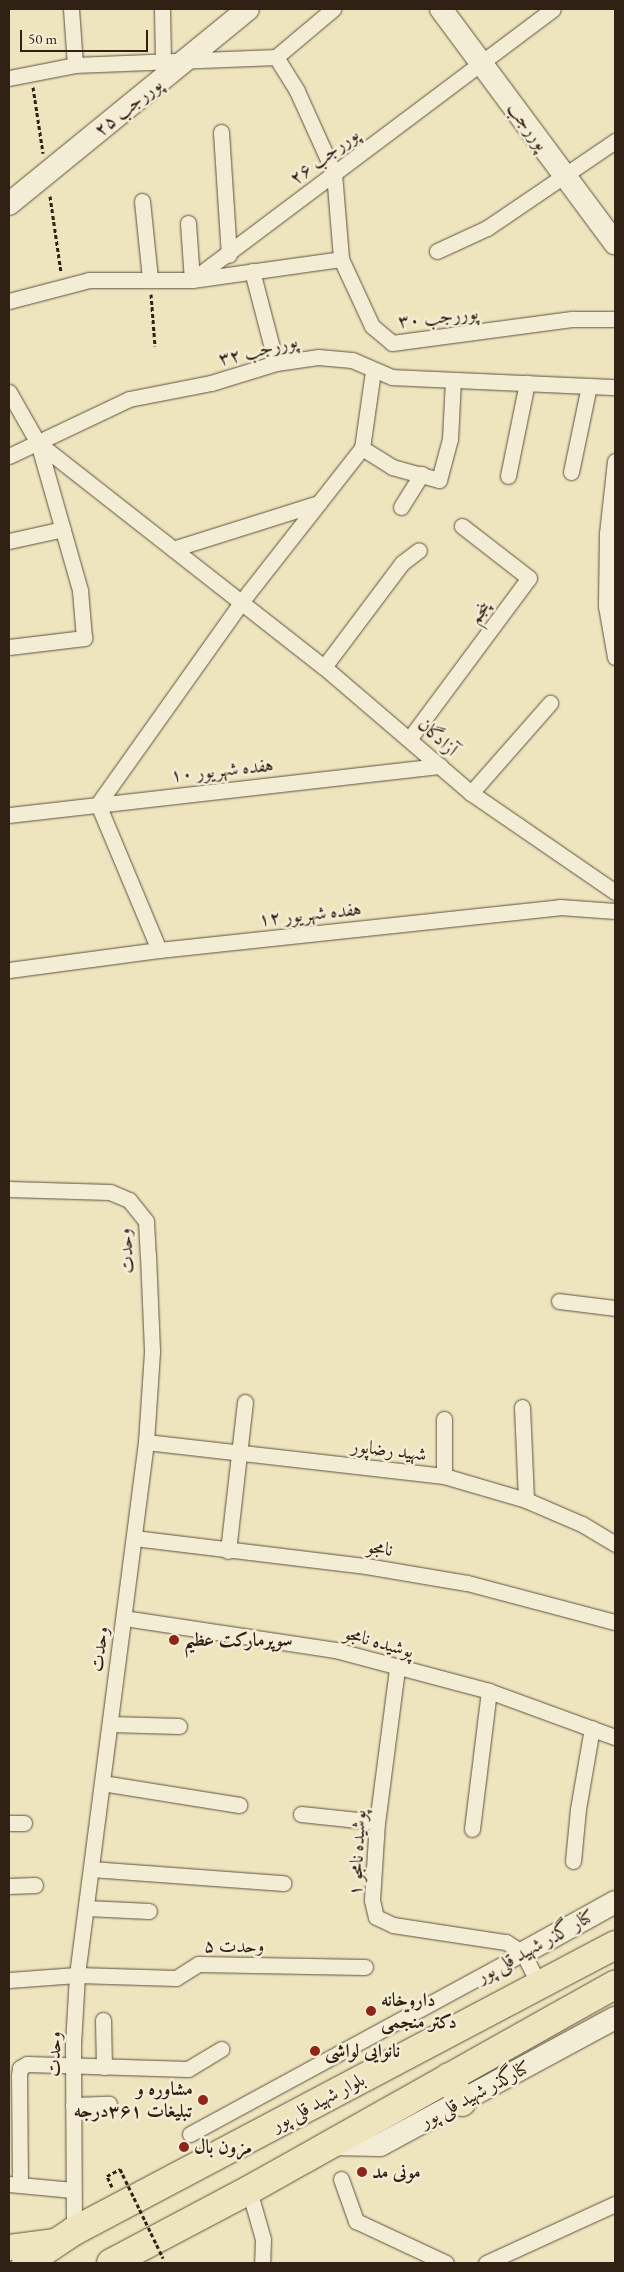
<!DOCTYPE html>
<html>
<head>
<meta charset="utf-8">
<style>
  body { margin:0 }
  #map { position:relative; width:624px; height:2272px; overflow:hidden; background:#eee4be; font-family:"EB Garamond",Amiri,serif }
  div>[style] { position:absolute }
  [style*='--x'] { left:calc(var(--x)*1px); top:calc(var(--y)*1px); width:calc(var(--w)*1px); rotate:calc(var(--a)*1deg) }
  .path>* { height:3px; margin-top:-1.5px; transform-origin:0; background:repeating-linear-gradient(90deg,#302114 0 4px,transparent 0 6.5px) }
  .roads { filter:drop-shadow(0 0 1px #60523e) drop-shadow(0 0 1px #60523e) }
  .street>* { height:15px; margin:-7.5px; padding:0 7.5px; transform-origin:7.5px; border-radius:7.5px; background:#f4edd5 }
  .secondary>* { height:22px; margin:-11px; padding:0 11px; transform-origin:11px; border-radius:11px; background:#f4edd5 }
  .primary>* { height:25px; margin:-12.5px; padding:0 12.5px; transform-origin:12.5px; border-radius:12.5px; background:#eee4be }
  .highway>* { height:28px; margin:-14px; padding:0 14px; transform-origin:14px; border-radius:14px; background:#eee4be }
  .path-bridge>* { height:3px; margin-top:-1.5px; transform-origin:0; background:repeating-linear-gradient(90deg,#302114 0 4px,transparent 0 6.5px) }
  .dots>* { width:14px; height:14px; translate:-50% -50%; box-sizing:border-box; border:2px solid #f4edd5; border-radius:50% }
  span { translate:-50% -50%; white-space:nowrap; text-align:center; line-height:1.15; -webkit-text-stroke:5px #f4edd5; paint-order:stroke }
  .street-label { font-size:19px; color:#302114 }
  .poi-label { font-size:19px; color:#302114; font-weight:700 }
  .left { translate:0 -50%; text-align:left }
  .right { translate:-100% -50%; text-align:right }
  .frame { position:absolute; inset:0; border:10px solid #302114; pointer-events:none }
  .scale { position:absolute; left:20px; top:30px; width:128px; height:22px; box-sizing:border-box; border:2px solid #302114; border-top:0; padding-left:6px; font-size:15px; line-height:18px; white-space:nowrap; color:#302114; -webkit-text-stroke:4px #f4edd5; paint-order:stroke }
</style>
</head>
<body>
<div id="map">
  <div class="path">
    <div style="--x:33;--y:87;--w:67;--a:81.4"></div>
    <div style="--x:50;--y:196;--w:77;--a:81.8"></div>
    <div style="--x:151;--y:294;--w:52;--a:85.6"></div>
    <div style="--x:112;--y:2187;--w:12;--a:-114"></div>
    <div style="--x:107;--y:2176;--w:15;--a:-28"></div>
  </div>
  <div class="roads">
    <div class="street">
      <div style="--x:71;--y:9;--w:56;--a:85.9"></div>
      <div style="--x:162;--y:9;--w:53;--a:88.9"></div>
      <div style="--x:276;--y:57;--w:40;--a:58"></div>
      <div style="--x:297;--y:91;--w:90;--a:65.7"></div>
      <div style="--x:334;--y:173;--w:86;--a:85.3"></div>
      <div style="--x:341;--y:259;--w:74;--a:65.2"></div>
      <div style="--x:372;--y:326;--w:26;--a:40"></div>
      <div style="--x:392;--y:343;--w:183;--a:-7.6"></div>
      <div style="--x:573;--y:319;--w:42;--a:0"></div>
      <div style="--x:276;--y:57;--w:75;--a:-40.1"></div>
      <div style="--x:9;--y:78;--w:67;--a:-11.1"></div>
      <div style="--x:75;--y:65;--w:201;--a:-2.3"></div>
      <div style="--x:221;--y:132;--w:123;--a:86.3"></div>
      <div style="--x:142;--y:201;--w:77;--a:84.1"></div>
      <div style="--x:188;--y:223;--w:57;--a:86"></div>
      <div style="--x:437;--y:251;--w:55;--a:-24.7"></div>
      <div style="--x:487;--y:228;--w:155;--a:-34.2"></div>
      <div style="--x:252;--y:271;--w:95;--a:75.4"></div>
      <div style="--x:192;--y:280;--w:451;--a:-36.9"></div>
      <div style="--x:9;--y:301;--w:83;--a:-14.7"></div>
      <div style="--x:89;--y:280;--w:103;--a:0"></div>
      <div style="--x:192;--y:280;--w:150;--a:-8"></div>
      <div style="--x:373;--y:371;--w:78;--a:98.1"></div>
      <div style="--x:362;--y:448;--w:36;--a:32"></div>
      <div style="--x:392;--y:467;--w:49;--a:15.5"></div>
      <div style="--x:439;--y:480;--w:42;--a:-75"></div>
      <div style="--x:450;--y:439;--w:59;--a:-87.1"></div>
      <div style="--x:9;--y:392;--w:59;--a:60.4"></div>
      <div style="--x:38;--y:443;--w:363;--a:38.1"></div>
      <div style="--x:324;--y:667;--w:194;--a:40.6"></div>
      <div style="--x:471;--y:793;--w:175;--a:34.5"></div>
      <div style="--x:9;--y:456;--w:133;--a:-25.4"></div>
      <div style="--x:129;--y:399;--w:84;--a:-11"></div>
      <div style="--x:211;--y:383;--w:68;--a:-17.1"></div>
      <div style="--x:276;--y:363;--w:42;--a:-8.1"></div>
      <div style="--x:318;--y:357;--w:34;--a:5"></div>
      <div style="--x:352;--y:360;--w:43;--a:23"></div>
      <div style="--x:392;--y:377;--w:223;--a:2.6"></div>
      <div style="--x:615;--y:461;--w:72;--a:96.3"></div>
      <div style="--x:607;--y:533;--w:73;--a:90.8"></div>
      <div style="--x:606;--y:606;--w:52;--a:80"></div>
      <div style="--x:571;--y:472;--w:88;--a:-78.2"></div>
      <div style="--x:508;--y:476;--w:95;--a:-78.5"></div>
      <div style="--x:401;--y:507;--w:39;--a:-58"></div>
      <div style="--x:9;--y:541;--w:55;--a:-12.5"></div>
      <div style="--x:173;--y:549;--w:153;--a:-17.5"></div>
      <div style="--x:9;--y:647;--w:76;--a:-6.8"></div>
      <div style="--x:84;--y:638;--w:48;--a:-94.8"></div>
      <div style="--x:80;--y:590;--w:153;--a:-105.9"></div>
      <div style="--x:324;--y:667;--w:130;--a:-53.1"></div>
      <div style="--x:402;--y:563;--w:21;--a:-37"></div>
      <div style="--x:410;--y:738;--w:199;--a:-53.4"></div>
      <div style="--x:529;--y:578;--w:85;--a:-142.2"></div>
      <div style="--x:471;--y:793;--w:120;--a:-48.7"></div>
      <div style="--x:9;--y:815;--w:434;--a:-6.5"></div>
      <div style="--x:159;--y:950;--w:158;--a:-112.7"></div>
      <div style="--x:98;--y:804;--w:249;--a:-54.6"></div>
      <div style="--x:242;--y:601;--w:194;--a:-51.9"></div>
      <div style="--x:9;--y:970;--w:151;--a:-7.6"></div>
      <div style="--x:159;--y:950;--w:403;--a:-6.1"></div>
      <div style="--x:560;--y:907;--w:55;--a:4.2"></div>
      <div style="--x:9;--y:1189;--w:101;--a:1.7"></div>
      <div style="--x:110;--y:1192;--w:21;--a:23"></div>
      <div style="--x:129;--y:1200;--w:27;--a:51"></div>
      <div style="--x:146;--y:1221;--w:34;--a:87"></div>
      <div style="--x:148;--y:1255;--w:97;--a:87.6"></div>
      <div style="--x:152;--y:1352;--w:90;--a:93.8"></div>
      <div style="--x:146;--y:1442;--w:537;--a:97.38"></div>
      <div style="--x:77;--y:1975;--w:70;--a:93.3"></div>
      <div style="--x:73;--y:2045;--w:186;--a:89.7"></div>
      <div style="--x:559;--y:1301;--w:56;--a:7.1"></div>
      <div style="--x:522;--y:1407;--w:93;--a:87.5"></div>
      <div style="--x:444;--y:1419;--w:57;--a:90"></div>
      <div style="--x:146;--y:1442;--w:300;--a:6.5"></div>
      <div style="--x:444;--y:1476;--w:85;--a:16.3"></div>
      <div style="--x:526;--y:1500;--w:61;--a:23.2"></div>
      <div style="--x:582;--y:1524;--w:39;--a:31"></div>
      <div style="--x:134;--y:1538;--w:234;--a:6.9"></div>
      <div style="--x:366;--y:1566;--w:102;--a:9.6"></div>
      <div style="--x:467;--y:1583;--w:153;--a:14.8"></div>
      <div style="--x:228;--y:1551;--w:150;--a:-83.5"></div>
      <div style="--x:124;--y:1618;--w:213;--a:8.6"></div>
      <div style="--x:335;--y:1650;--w:159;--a:14.9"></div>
      <div style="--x:489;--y:1691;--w:134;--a:20.1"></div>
      <div style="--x:397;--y:1669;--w:154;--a:97.4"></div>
      <div style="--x:377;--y:1822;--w:78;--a:93.7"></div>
      <div style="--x:372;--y:1900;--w:17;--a:77"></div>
      <div style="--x:376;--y:1917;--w:19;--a:25"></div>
      <div style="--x:393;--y:1925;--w:114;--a:8.6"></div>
      <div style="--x:506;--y:1942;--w:20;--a:33"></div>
      <div style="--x:110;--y:1724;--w:69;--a:1.7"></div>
      <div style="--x:102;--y:1783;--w:139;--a:9.1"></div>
      <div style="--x:301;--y:1814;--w:76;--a:6"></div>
      <div style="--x:9;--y:1823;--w:15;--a:0"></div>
      <div style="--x:472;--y:1829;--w:139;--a:-83"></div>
      <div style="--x:573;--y:1861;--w:52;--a:-84.5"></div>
      <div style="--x:578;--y:1809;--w:82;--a:-80.2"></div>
      <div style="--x:91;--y:1869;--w:193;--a:4.2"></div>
      <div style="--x:9;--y:1886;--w:26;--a:-2"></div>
      <div style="--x:86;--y:1908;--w:63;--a:2.7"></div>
      <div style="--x:523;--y:1953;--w:37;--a:63"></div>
      <div style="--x:9;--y:1980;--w:68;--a:-4.2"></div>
      <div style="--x:77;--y:1975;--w:99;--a:1.7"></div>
      <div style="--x:176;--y:1978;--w:26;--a:-32"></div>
      <div style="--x:198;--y:1964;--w:167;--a:1"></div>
      <div style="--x:103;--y:2020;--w:47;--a:88.8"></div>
      <div style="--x:73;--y:2105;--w:36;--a:-2"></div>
      <div style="--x:190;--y:2134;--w:379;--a:-28.5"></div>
      <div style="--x:341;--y:2179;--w:45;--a:70.3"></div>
      <div style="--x:356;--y:2221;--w:99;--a:25"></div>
      <div style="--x:9;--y:2184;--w:64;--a:5.4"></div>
      <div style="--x:20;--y:2185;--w:109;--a:-90.5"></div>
      <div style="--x:19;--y:2076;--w:8;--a:-83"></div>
      <div style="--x:20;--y:2068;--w:8;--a:-30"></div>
      <div style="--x:27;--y:2064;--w:161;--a:1.8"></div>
      <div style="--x:188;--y:2069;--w:39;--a:-31"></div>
      <div style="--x:249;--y:2190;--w:51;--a:74.1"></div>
      <div style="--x:263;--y:2239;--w:24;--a:92"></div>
      <div style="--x:486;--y:2263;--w:142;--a:-24.6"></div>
    </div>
    <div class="secondary">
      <div style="--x:441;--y:9;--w:292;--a:53.4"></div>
      <div style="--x:9;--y:204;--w:308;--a:-39.2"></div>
      <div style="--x:523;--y:1953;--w:105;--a:-29"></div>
      <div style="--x:329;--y:2144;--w:51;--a:1.1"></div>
      <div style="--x:380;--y:2145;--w:267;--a:-28.4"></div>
    </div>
    <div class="primary">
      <div style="--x:9;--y:2247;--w:52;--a:-7.7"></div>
    </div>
    <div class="highway">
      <div style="--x:449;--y:2077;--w:28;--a:63"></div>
      <div style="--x:26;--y:2263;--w:58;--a:-33.7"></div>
      <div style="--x:74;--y:2231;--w:612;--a:-27.86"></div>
      <div style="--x:111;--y:2263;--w:156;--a:-27.9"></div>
      <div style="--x:249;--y:2190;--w:420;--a:-29.3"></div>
    </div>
  </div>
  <div class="path-bridge">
    <div style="--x:120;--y:2169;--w:99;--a:64.2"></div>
  </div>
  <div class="dots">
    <div style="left:174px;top:1640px;background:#8f2418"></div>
    <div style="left:371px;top:2011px;background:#8f2418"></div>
    <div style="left:315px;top:2051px;background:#8f2418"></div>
    <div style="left:203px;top:2100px;background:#8f2418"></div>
    <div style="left:184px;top:2147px;background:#8f2418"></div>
    <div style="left:362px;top:2172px;background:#8f2418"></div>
  </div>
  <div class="street-label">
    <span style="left:128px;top:107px;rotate:-39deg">پوررجب ۲۵</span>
    <span style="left:528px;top:126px;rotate:53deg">پوررجب</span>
    <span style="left:324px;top:156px;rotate:-37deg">پوررجب ۲۶</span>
    <span style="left:438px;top:317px;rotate:-7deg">پوررجب ۳۰</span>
    <span style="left:258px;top:350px;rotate:-14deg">پوررجب ۳۲</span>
    <span style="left:479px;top:612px;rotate:-53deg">پنجم</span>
    <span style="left:438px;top:737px;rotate:42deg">آزادگان</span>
    <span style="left:222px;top:770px;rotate:-6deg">هفده شهریور ۱۰</span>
    <span style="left:310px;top:914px;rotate:-6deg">هفده شهریور ۱۲</span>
    <span style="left:126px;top:1251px;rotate:-95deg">وحدت</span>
    <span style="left:389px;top:1450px;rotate:7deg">شهید رضاپور</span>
    <span style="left:380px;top:1548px;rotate:9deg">نامجو</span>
    <span style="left:379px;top:1642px;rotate:16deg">پوشیده نامجو</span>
    <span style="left:99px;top:1649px;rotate:-83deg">وحدت</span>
    <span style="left:357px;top:1853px;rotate:-87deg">پوشیده نامجو ۱</span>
    <span style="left:234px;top:1946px">وحدت ۵</span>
    <span style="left:535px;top:1946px;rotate:-29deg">کنار گذر شهید قلی پور</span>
    <span style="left:54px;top:2054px;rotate:-89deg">وحدت</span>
    <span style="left:475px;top:2094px;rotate:-28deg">کنارگذر شهید قلی پور</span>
    <span style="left:318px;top:2102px;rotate:-28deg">بلوار شهید قلی پور</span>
  </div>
  <div class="poi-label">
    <span class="left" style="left:184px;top:1640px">سوپرمارکت عظیم</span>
    <span class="left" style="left:381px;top:2011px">داروخانه<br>دکتر منجّمی</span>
    <span class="left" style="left:325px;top:2051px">نانوایی لواشی</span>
    <span class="right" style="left:193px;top:2100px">مشاوره و<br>تبلیغات ۳۶۱درجه</span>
    <span class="left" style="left:194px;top:2147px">مزون بال</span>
    <span class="left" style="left:372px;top:2172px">مونی مد</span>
  </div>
  <div class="frame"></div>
  <div class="scale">50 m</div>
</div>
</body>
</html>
